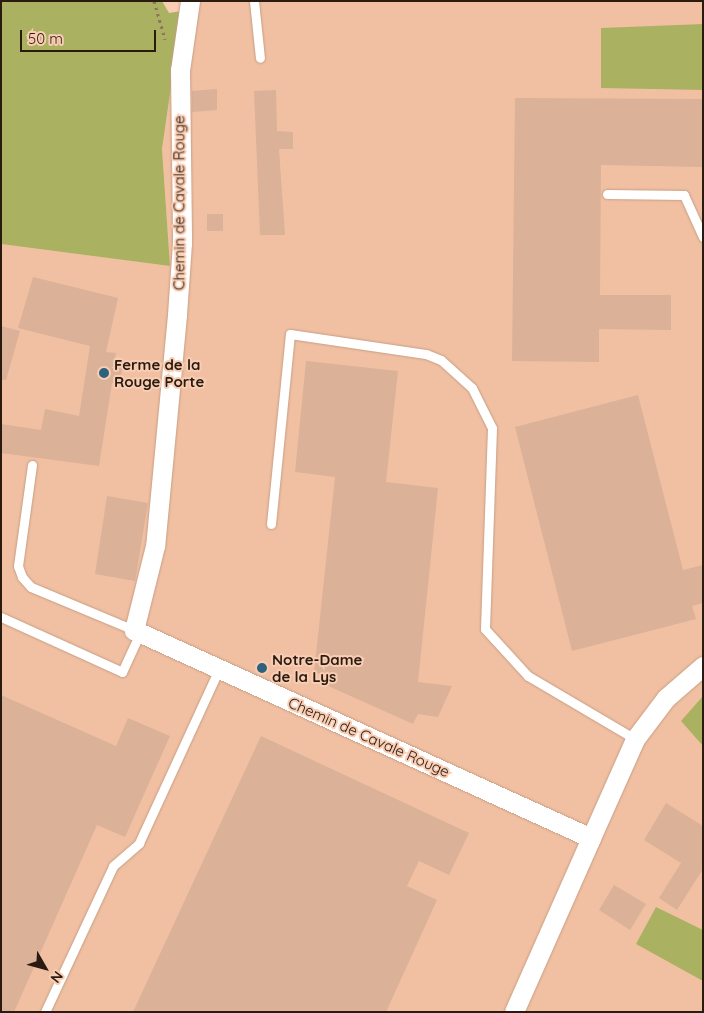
<!DOCTYPE html>
<html>
<head>
<meta charset="utf-8">
<style>
  body { margin:0 }
  #map { position:relative; width:704px; height:1013px; overflow:hidden; background:#f9cdb3; font-family:Quicksand,sans-serif }
  div>[style] { position:absolute }
  [style*='--x'] { left:calc(var(--x)*1px); top:calc(var(--y)*1px); width:calc(var(--w)*1px); rotate:calc(var(--a)*1deg) }
  .built>* { inset:0; background:#f1c0a2 }
  .green>* { inset:0; background:#aab161 }
  .building>* { inset:0; background:#dbb197 }
  .path>* { height:3px; margin-top:-1.5px; transform-origin:0; background:repeating-linear-gradient(90deg,#8f7260 0 2.5px,transparent 0 6.5px) }
  .roads { filter:drop-shadow(0 0 1px #c79e85) drop-shadow(0 0 1px #c79e85) }
  .service>* { height:9px; margin:-4.5px; padding:0 4.5px; transform-origin:4.5px; border-radius:4.5px; background:#fff }
  .minor>* { height:19px; margin:-9.5px; padding:0 9.5px; transform-origin:9.5px; border-radius:9.5px; background:#fff }
  .dots>* { width:14px; height:14px; translate:-50% -50%; box-sizing:border-box; border:2px solid #f9cdb3; border-radius:50% }
  span { translate:-50% -50%; white-space:nowrap; text-align:center; line-height:1.15; -webkit-text-stroke:4px #f9cdb3; paint-order:stroke }
  .street-label { font-size:15px; color:#2a1b11 }
  .poi-label { font-size:15px; color:#2a1b11; font-weight:700 }
  .left { translate:0 -50%; text-align:left }
  .frame { position:absolute; inset:0; border:2px solid #2a1b11; pointer-events:none }
  .north { position:absolute; left:20px; top:943px; width:50px; height:50px; -webkit-text-stroke:4px #f9cdb3; paint-order:stroke; rotate:128deg; font-size:14px; font-weight:700; line-height:20px; text-align:center; color:#2a1b11 }
  .north::after { content:''; display:block; margin:auto; width:18px; height:22px; background:#2a1b11; clip-path:polygon(50% 0,100% 100%,50% 72%,0 100%) }
  .scale { position:absolute; left:20px; top:30px; width:136px; height:22px; box-sizing:border-box; border:2px solid #2a1b11; border-top:0; padding-left:6px; font-size:15px; line-height:18px; white-space:nowrap; color:#2a1b11; -webkit-text-stroke:4px #f9cdb3; paint-order:stroke }
</style>
</head>
<body>
<div id="map">
  <div class="built">
    <div style="clip-path:polygon(184px 1px,703px 1px,703px 1012px,1px 1012px,1px 244px,170px 266px,162px 149px)"></div>
  </div>
  <div class="green">
    <div style="clip-path:polygon(1px 1px,162px 1px,169px 13px,182px 11px,162px 149px,170px 266px,1px 244px)"></div>
    <div style="clip-path:polygon(703px 24px,703px 90px,601px 88px,601px 28px)"></div>
    <div style="clip-path:polygon(703px 696px,703px 746px,681px 721px)"></div>
    <div style="clip-path:polygon(656px 907px,703px 930px,703px 981px,636px 944px)"></div>
  </div>
  <div class="building">
    <div style="clip-path:polygon(217px 89px,217px 110px,192px 112px,192px 91px)"></div>
    <div style="clip-path:polygon(276px 90px,277px 131px,293px 132px,293px 149px,279px 149px,285px 235px,260px 235px,254px 91px)"></div>
    <div style="clip-path:polygon(515px 98px,703px 99px,703px 167px,601px 165px,600px 295px,671px 295px,671px 330px,599px 329px,599px 362px,512px 361px)"></div>
    <div style="clip-path:polygon(207px 214px,223px 214px,223px 231px,207px 231px)"></div>
    <div style="clip-path:polygon(33px 277px,118px 298px,106px 352px,116px 353px,114px 363px,123px 364px,120px 384px,112px 383px,99px 466px,1px 453px,1px 424px,41px 430px,45px 409px,79px 416px,90px 346px,18px 328px)"></div>
    <div style="clip-path:polygon(1px 326px,20px 331px,6px 380px,1px 380px)"></div>
    <div style="clip-path:polygon(306px 361px,398px 371px,386px 482px,438px 488px,418px 682px,452px 686px,438px 717px,418px 714px,413px 724px,326px 685px,327px 675px,314px 673px,335px 477px,295px 472px)"></div>
    <div style="clip-path:polygon(638px 395px,683px 570px,703px 565px,703px 603px,692px 606px,696px 619px,572px 651px,515px 427px)"></div>
    <div style="clip-path:polygon(107px 496px,148px 503px,135px 581px,95px 574px)"></div>
    <div style="clip-path:polygon(1px 695px,116px 746px,128px 718px,170px 736px,125px 837px,97px 825px,14px 1012px,1px 1012px)"></div>
    <div style="clip-path:polygon(261px 736px,469px 833px,449px 875px,419px 861px,407px 886px,437px 900px,386px 1012px,133px 1012px)"></div>
    <div style="clip-path:polygon(666px 803px,703px 826px,703px 869px,677px 910px,659px 898px,681px 863px,644px 840px)"></div>
    <div style="clip-path:polygon(614px 885px,646px 904px,630px 930px,599px 910px)"></div>
  </div>
  <div class="path">
    <div style="--x:154;--y:1;--w:40;--a:74"></div>
  </div>
  <div class="roads">
    <div class="service">
      <div style="--x:254;--y:1;--w:57;--a:84"></div>
      <div style="--x:607;--y:194;--w:77;--a:0.7"></div>
      <div style="--x:684;--y:195;--w:46;--a:65.7"></div>
      <div style="--x:32;--y:465;--w:102;--a:97.9"></div>
      <div style="--x:18;--y:566;--w:12;--a:70"></div>
      <div style="--x:22;--y:577;--w:13;--a:48"></div>
      <div style="--x:31;--y:587;--w:112;--a:22.7"></div>
      <div style="--x:271;--y:524;--w:191;--a:-84.3"></div>
      <div style="--x:290;--y:334;--w:137;--a:8.4"></div>
      <div style="--x:426;--y:354;--w:16;--a:22"></div>
      <div style="--x:441;--y:360;--w:42;--a:42.1"></div>
      <div style="--x:472;--y:388;--w:45;--a:63.4"></div>
      <div style="--x:492;--y:428;--w:201;--a:92"></div>
      <div style="--x:485;--y:629;--w:64;--a:47.5"></div>
      <div style="--x:528;--y:676;--w:124;--a:30.5"></div>
      <div style="--x:1;--y:617;--w:133;--a:24.4"></div>
      <div style="--x:122;--y:672;--w:43;--a:-65.2"></div>
      <div style="--x:45;--y:1012;--w:161;--a:-65"></div>
      <div style="--x:113;--y:866;--w:35;--a:-41"></div>
      <div style="--x:139;--y:843;--w:192;--a:-65.3"></div>
    </div>
    <div class="minor">
      <div style="--x:190;--y:1;--w:70;--a:98.2"></div>
      <div style="--x:180;--y:70;--w:173;--a:89.3"></div>
      <div style="--x:182;--y:243;--w:72;--a:94"></div>
      <div style="--x:177;--y:315;--w:232;--a:95.4"></div>
      <div style="--x:155;--y:546;--w:87;--a:104"></div>
      <div style="--x:134;--y:630;--w:502;--a:24.47"></div>
      <div style="--x:591;--y:838;--w:190;--a:113.9"></div>
      <div style="--x:591;--y:838;--w:108;--a:-66"></div>
      <div style="--x:635;--y:739;--w:51;--a:-52.9"></div>
      <div style="--x:666;--y:698;--w:49;--a:-40.9"></div>
    </div>
  </div>
  <div class="dots">
    <div style="left:104px;top:373px;background:#2c627d"></div>
    <div style="left:262px;top:668px;background:#2c627d"></div>
  </div>
  <div class="street-label">
    <span style="left:179px;top:203px;rotate:-90deg">Chemin de Cavale Rouge</span>
    <span style="left:369px;top:737px;rotate:24deg">Chemin de Cavale Rouge</span>
  </div>
  <div class="poi-label">
    <span class="left" style="left:114px;top:373px">Ferme de la<br>Rouge Porte</span>
    <span class="left" style="left:272px;top:668px">Notre-Dame<br>de la Lys</span>
  </div>
  <div class="frame"></div>
  <div class="north">N</div>
  <div class="scale">50 m</div>
</div>
</body>
</html>
